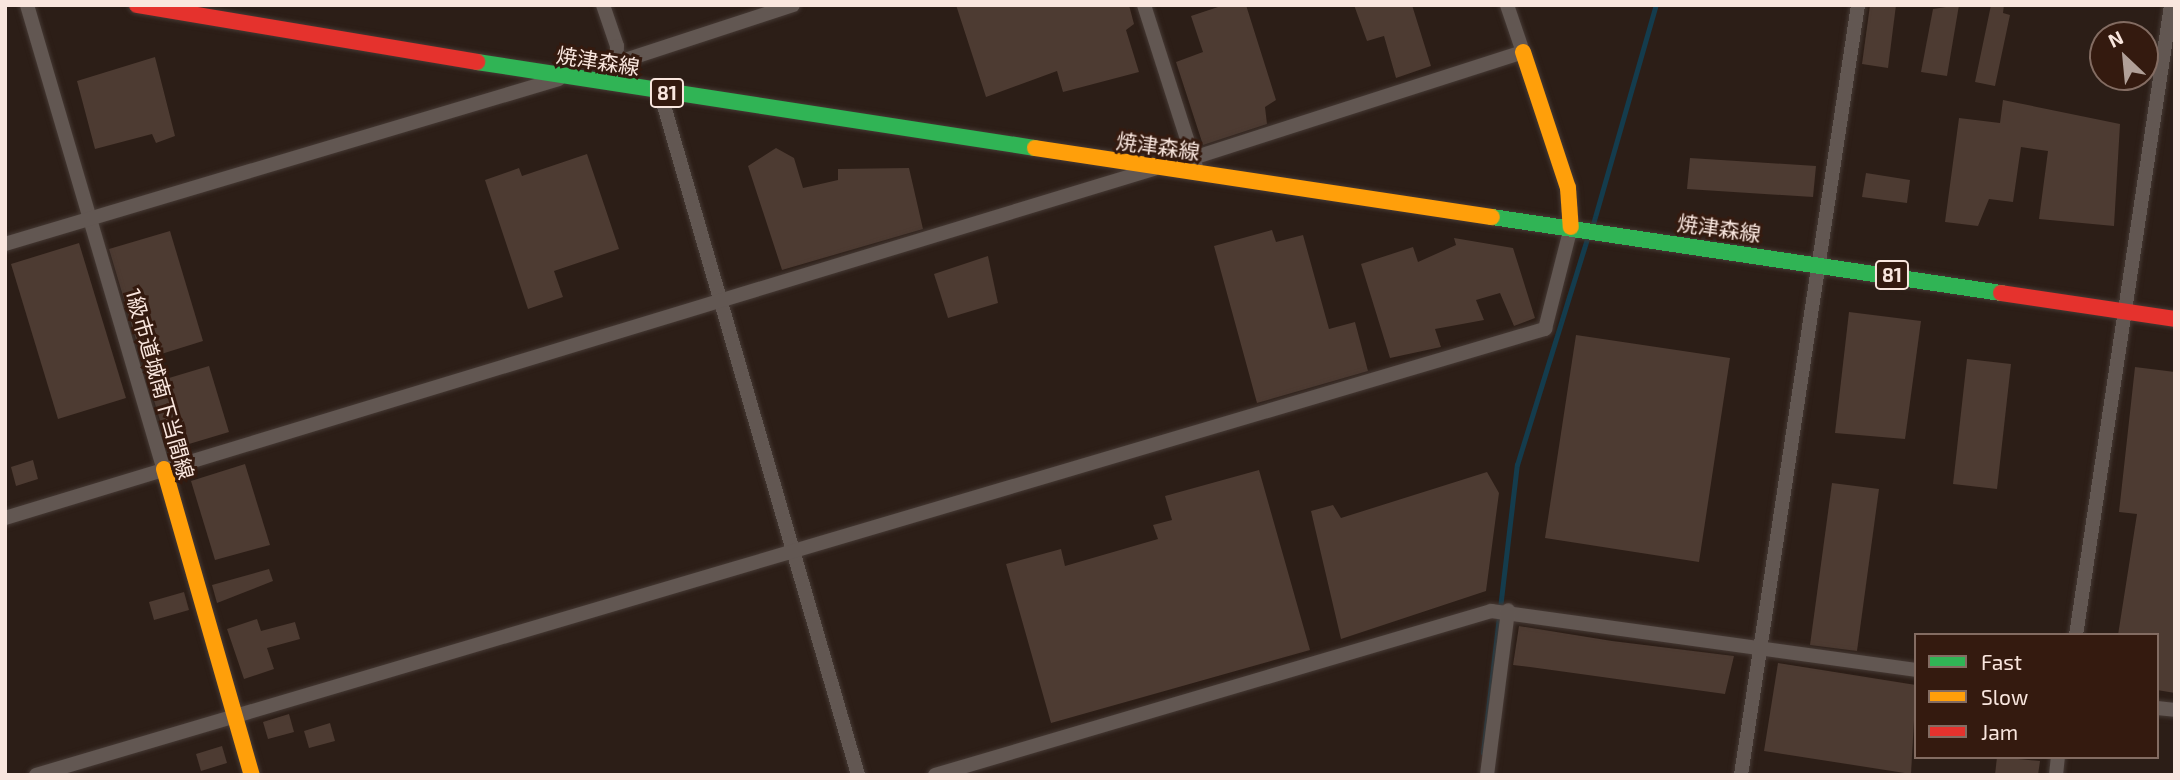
<!DOCTYPE html>
<html>
<head>
<meta charset="utf-8">
<style>
  body { margin:0 }
  #map { position:relative; width:2180px; height:780px; overflow:hidden; background:#2c1e17; font-family:"Exo 2","Noto Sans JP",sans-serif }
  div>[style] { position:absolute }
  [style*='--x'] { left:calc(var(--x)*1px); top:calc(var(--y)*1px); width:calc(var(--w)*1px); rotate:calc(var(--a)*1deg) }
  .stream>* { height:4.5px; margin:-2.25px; padding:0 2.25px; transform-origin:2.25px; border-radius:2.25px; background:#143c4d }
  .building>* { inset:0; background:#4d3b32 }
  .roads { filter:drop-shadow(0 0 2px #453934) drop-shadow(0 0 2px #453934) }
  .street>* { height:14px; margin:-7px; padding:0 7px; transform-origin:7px; border-radius:7px; background:#625752 }
  .fast>* { height:16px; margin:-8px; padding:0 8px; transform-origin:8px; border-radius:8px; background:#30b455 }
  .slow>* { height:16px; margin:-8px; padding:0 8px; transform-origin:8px; border-radius:8px; background:#ff9f0a }
  .jam>* { height:16px; margin:-8px; padding:0 8px; transform-origin:8px; border-radius:8px; background:#e5322d }
  span { translate:-50% -50%; white-space:nowrap; text-align:center; line-height:1.15; -webkit-text-stroke:6px #341a0f; paint-order:stroke }
  .shield-label span { padding:2px 5px; background:#341a0f; border:2px solid; border-radius:5px; -webkit-text-stroke-width:0 }
  .shield-label { font-size:19px; color:#f9e6de; font-weight:700 }
  .street-label { font-size:21px; color:#f9e6de }
  .frame { position:absolute; inset:0; border:7px solid #f9e6de; pointer-events:none }
  .legend { position:absolute; left:1914px; top:633px; width:245px; height:126px; box-sizing:border-box; background:#341a0f; border:2px solid #836c62; margin:0; padding:9px 12px; list-style:none; font-size:21px; color:#f9e6de }
  .legend li { display:flex; align-items:center; gap:14px; height:35px }
  .legend b { width:35px; border:2px solid #836c62 }
  .north { position:absolute; left:2089px; top:21px; width:70px; height:70px; box-sizing:border-box; background:#341a0f; border:2px solid #836c62; border-radius:50%; rotate:334deg; font-size:19px; font-weight:700; line-height:28px; text-align:center; color:#f9e6de }
  .north::after { content:''; display:block; margin:auto; width:24px; height:32px; background:#b1a098; clip-path:polygon(50% 0,100% 100%,50% 72%,0 100%) }
</style>
</head>
<body>
<div id="map">
  <div class="stream">
    <div style="--x:1593;--y:224;--w:228;--a:-74"></div>
    <div style="--x:1483;--y:753;--w:290;--a:-83.3"></div>
    <div style="--x:1517;--y:465;--w:237;--a:-72.8"></div>
  </div>
  <div class="building">
    <div style="clip-path:polygon(956px 5px,1129px 5px,1134px 24px,1126px 30px,1139px 72px,1063px 92px,1057px 71px,986px 97px)"></div>
    <div style="clip-path:polygon(1224px 5px,1246px 5px,1276px 100px,1265px 107px,1267px 124px,1203px 145px,1176px 62px,1203px 52px,1191px 16px)"></div>
    <div style="clip-path:polygon(1354px 5px,1412px 5px,1431px 66px,1396px 78px,1384px 36px,1367px 41px)"></div>
    <div style="clip-path:polygon(1870px 5px,1896px 5px,1888px 68px,1862px 64px)"></div>
    <div style="clip-path:polygon(1959px 5px,1947px 76px,1921px 72px,1933px 9px)"></div>
    <div style="clip-path:polygon(1991px 5px,2004px 5px,2003px 13px,2010px 15px,1995px 86px,1975px 82px)"></div>
    <div style="clip-path:polygon(155px 57px,175px 136px,156px 143px,152px 134px,95px 149px,77px 81px)"></div>
    <div style="clip-path:polygon(2003px 100px,2120px 124px,2114px 226px,2039px 219px,2048px 151px,2021px 147px,2013px 202px,1989px 199px,1978px 226px,1945px 222px,1959px 118px,2000px 123px)"></div>
    <div style="clip-path:polygon(776px 148px,794px 158px,803px 188px,838px 180px,838px 169px,909px 168px,923px 229px,782px 270px,748px 166px)"></div>
    <div style="clip-path:polygon(587px 154px,619px 249px,554px 271px,563px 297px,528px 309px,485px 180px,519px 168px,522px 176px)"></div>
    <div style="clip-path:polygon(1690px 158px,1816px 166px,1813px 197px,1687px 189px)"></div>
    <div style="clip-path:polygon(1866px 173px,1910px 180px,1907px 203px,1862px 197px)"></div>
    <div style="clip-path:polygon(1272px 230px,1276px 242px,1303px 235px,1329px 329px,1355px 322px,1368px 371px,1257px 403px,1214px 246px)"></div>
    <div style="clip-path:polygon(170px 231px,203px 341px,142px 360px,109px 249px)"></div>
    <div style="clip-path:polygon(1454px 238px,1513px 248px,1535px 318px,1514px 326px,1500px 293px,1476px 300px,1484px 320px,1435px 329px,1441px 347px,1390px 358px,1361px 264px,1413px 247px,1418px 262px,1456px 245px)"></div>
    <div style="clip-path:polygon(79px 243px,126px 398px,58px 419px,11px 264px)"></div>
    <div style="clip-path:polygon(988px 256px,998px 303px,948px 318px,934px 274px)"></div>
    <div style="clip-path:polygon(1849px 312px,1921px 321px,1905px 439px,1835px 433px)"></div>
    <div style="clip-path:polygon(1576px 335px,1730px 358px,1699px 562px,1545px 538px)"></div>
    <div style="clip-path:polygon(1967px 359px,2011px 364px,1997px 489px,1953px 484px)"></div>
    <div style="clip-path:polygon(209px 366px,229px 432px,169px 450px,149px 384px)"></div>
    <div style="clip-path:polygon(2135px 367px,2175px 372px,2175px 693px,2157px 690px,2157px 635px,2118px 635px,2137px 514px,2119px 512px)"></div>
    <div style="clip-path:polygon(33px 460px,38px 479px,16px 486px,11px 467px)"></div>
    <div style="clip-path:polygon(245px 464px,270px 545px,215px 560px,191px 481px)"></div>
    <div style="clip-path:polygon(1259px 470px,1310px 650px,1051px 723px,1006px 564px,1061px 549px,1065px 566px,1158px 539px,1153px 525px,1172px 520px,1165px 496px)"></div>
    <div style="clip-path:polygon(1487px 472px,1499px 493px,1486px 591px,1341px 639px,1311px 511px,1333px 505px,1341px 518px)"></div>
    <div style="clip-path:polygon(1832px 483px,1879px 489px,1857px 651px,1810px 645px)"></div>
    <div style="clip-path:polygon(269px 569px,273px 581px,217px 603px,212px 585px)"></div>
    <div style="clip-path:polygon(184px 592px,189px 610px,154px 620px,149px 602px)"></div>
    <div style="clip-path:polygon(257px 619px,261px 631px,295px 622px,300px 639px,267px 648px,274px 669px,244px 679px,227px 629px)"></div>
    <div style="clip-path:polygon(1519px 626px,1612px 641px,1734px 656px,1725px 694px,1530px 667px,1513px 665px)"></div>
    <div style="clip-path:polygon(1778px 663px,1916px 685px,1911px 774px,1764px 751px)"></div>
    <div style="clip-path:polygon(289px 714px,294px 732px,268px 739px,263px 722px)"></div>
    <div style="clip-path:polygon(330px 723px,335px 741px,309px 748px,304px 731px)"></div>
    <div style="clip-path:polygon(222px 746px,227px 763px,201px 771px,196px 754px)"></div>
    <div style="clip-path:polygon(1997px 757px,2040px 761px,2038px 775px,1995px 775px)"></div>
  </div>
  <div class="roads">
    <div class="street">
      <div style="--x:27;--y:5;--w:484;--a:73.6"></div>
      <div style="--x:603;--y:5;--w:43;--a:71.1"></div>
      <div style="--x:617;--y:46;--w:24;--a:92"></div>
      <div style="--x:1144;--y:5;--w:170;--a:72.2"></div>
      <div style="--x:616;--y:63;--w:186;--a:-18.1"></div>
      <div style="--x:660;--y:92;--w:711;--a:73.83"></div>
      <div style="--x:1193;--y:158;--w:347;--a:-17.8"></div>
      <div style="--x:1523;--y:52;--w:50;--a:-108.8"></div>
      <div style="--x:5;--y:244;--w:578;--a:-16.59"></div>
      <div style="--x:5;--y:518;--w:1201;--a:-16.9"></div>
      <div style="--x:2076;--y:635;--w:637;--a:-81.42"></div>
      <div style="--x:2157;--y:708;--w:18;--a:6"></div>
      <div style="--x:36;--y:775;--w:1574;--a:-16.47"></div>
      <div style="--x:1545;--y:329;--w:105;--a:-75.7"></div>
      <div style="--x:935;--y:775;--w:580;--a:-16.43"></div>
      <div style="--x:1491;--y:611;--w:429;--a:7.9"></div>
      <div style="--x:1487;--y:775;--w:166;--a:-82.7"></div>
      <div style="--x:1741;--y:775;--w:779;--a:-81.36"></div>
      <div style="--x:2056;--y:775;--w:18;--a:-84"></div>
    </div>
    <div class="fast">
      <div style="--x:477;--y:62;--w:565;--a:8.76"></div>
      <div style="--x:1492;--y:217;--w:515;--a:8.49"></div>
    </div>
    <div class="slow">
      <div style="--x:1523;--y:52;--w:143;--a:71.7"></div>
      <div style="--x:1568;--y:188;--w:39;--a:86"></div>
      <div style="--x:1035;--y:148;--w:462;--a:8.6"></div>
      <div style="--x:164;--y:469;--w:318;--a:74"></div>
    </div>
    <div class="jam">
      <div style="--x:137;--y:5;--w:345;--a:9.5"></div>
      <div style="--x:2001;--y:293;--w:176;--a:8.5"></div>
    </div>
  </div>
  <div class="shield-label">
    <span style="left:667px;top:93px">81</span>
    <span style="left:1892px;top:275px">81</span>
  </div>
  <div class="street-label">
    <span style="left:598px;top:61px;rotate:9deg">焼津森線</span>
    <span style="left:1158px;top:146px;rotate:8deg">焼津森線</span>
    <span style="left:1719px;top:228px;rotate:8deg">焼津森線</span>
    <span style="left:160px;top:384px;rotate:74deg">1級市道城南下当間線</span>
  </div>
  <div class="frame"></div>
  <ul class="legend">
  <li><b style="height:9px;background:#30b455"></b>Fast</li>
  <li><b style="height:9px;background:#ff9f0a"></b>Slow</li>
  <li><b style="height:9px;background:#e5322d"></b>Jam</li>
  </ul>
  <div class="north">N</div>
</div>
</body>
</html>
